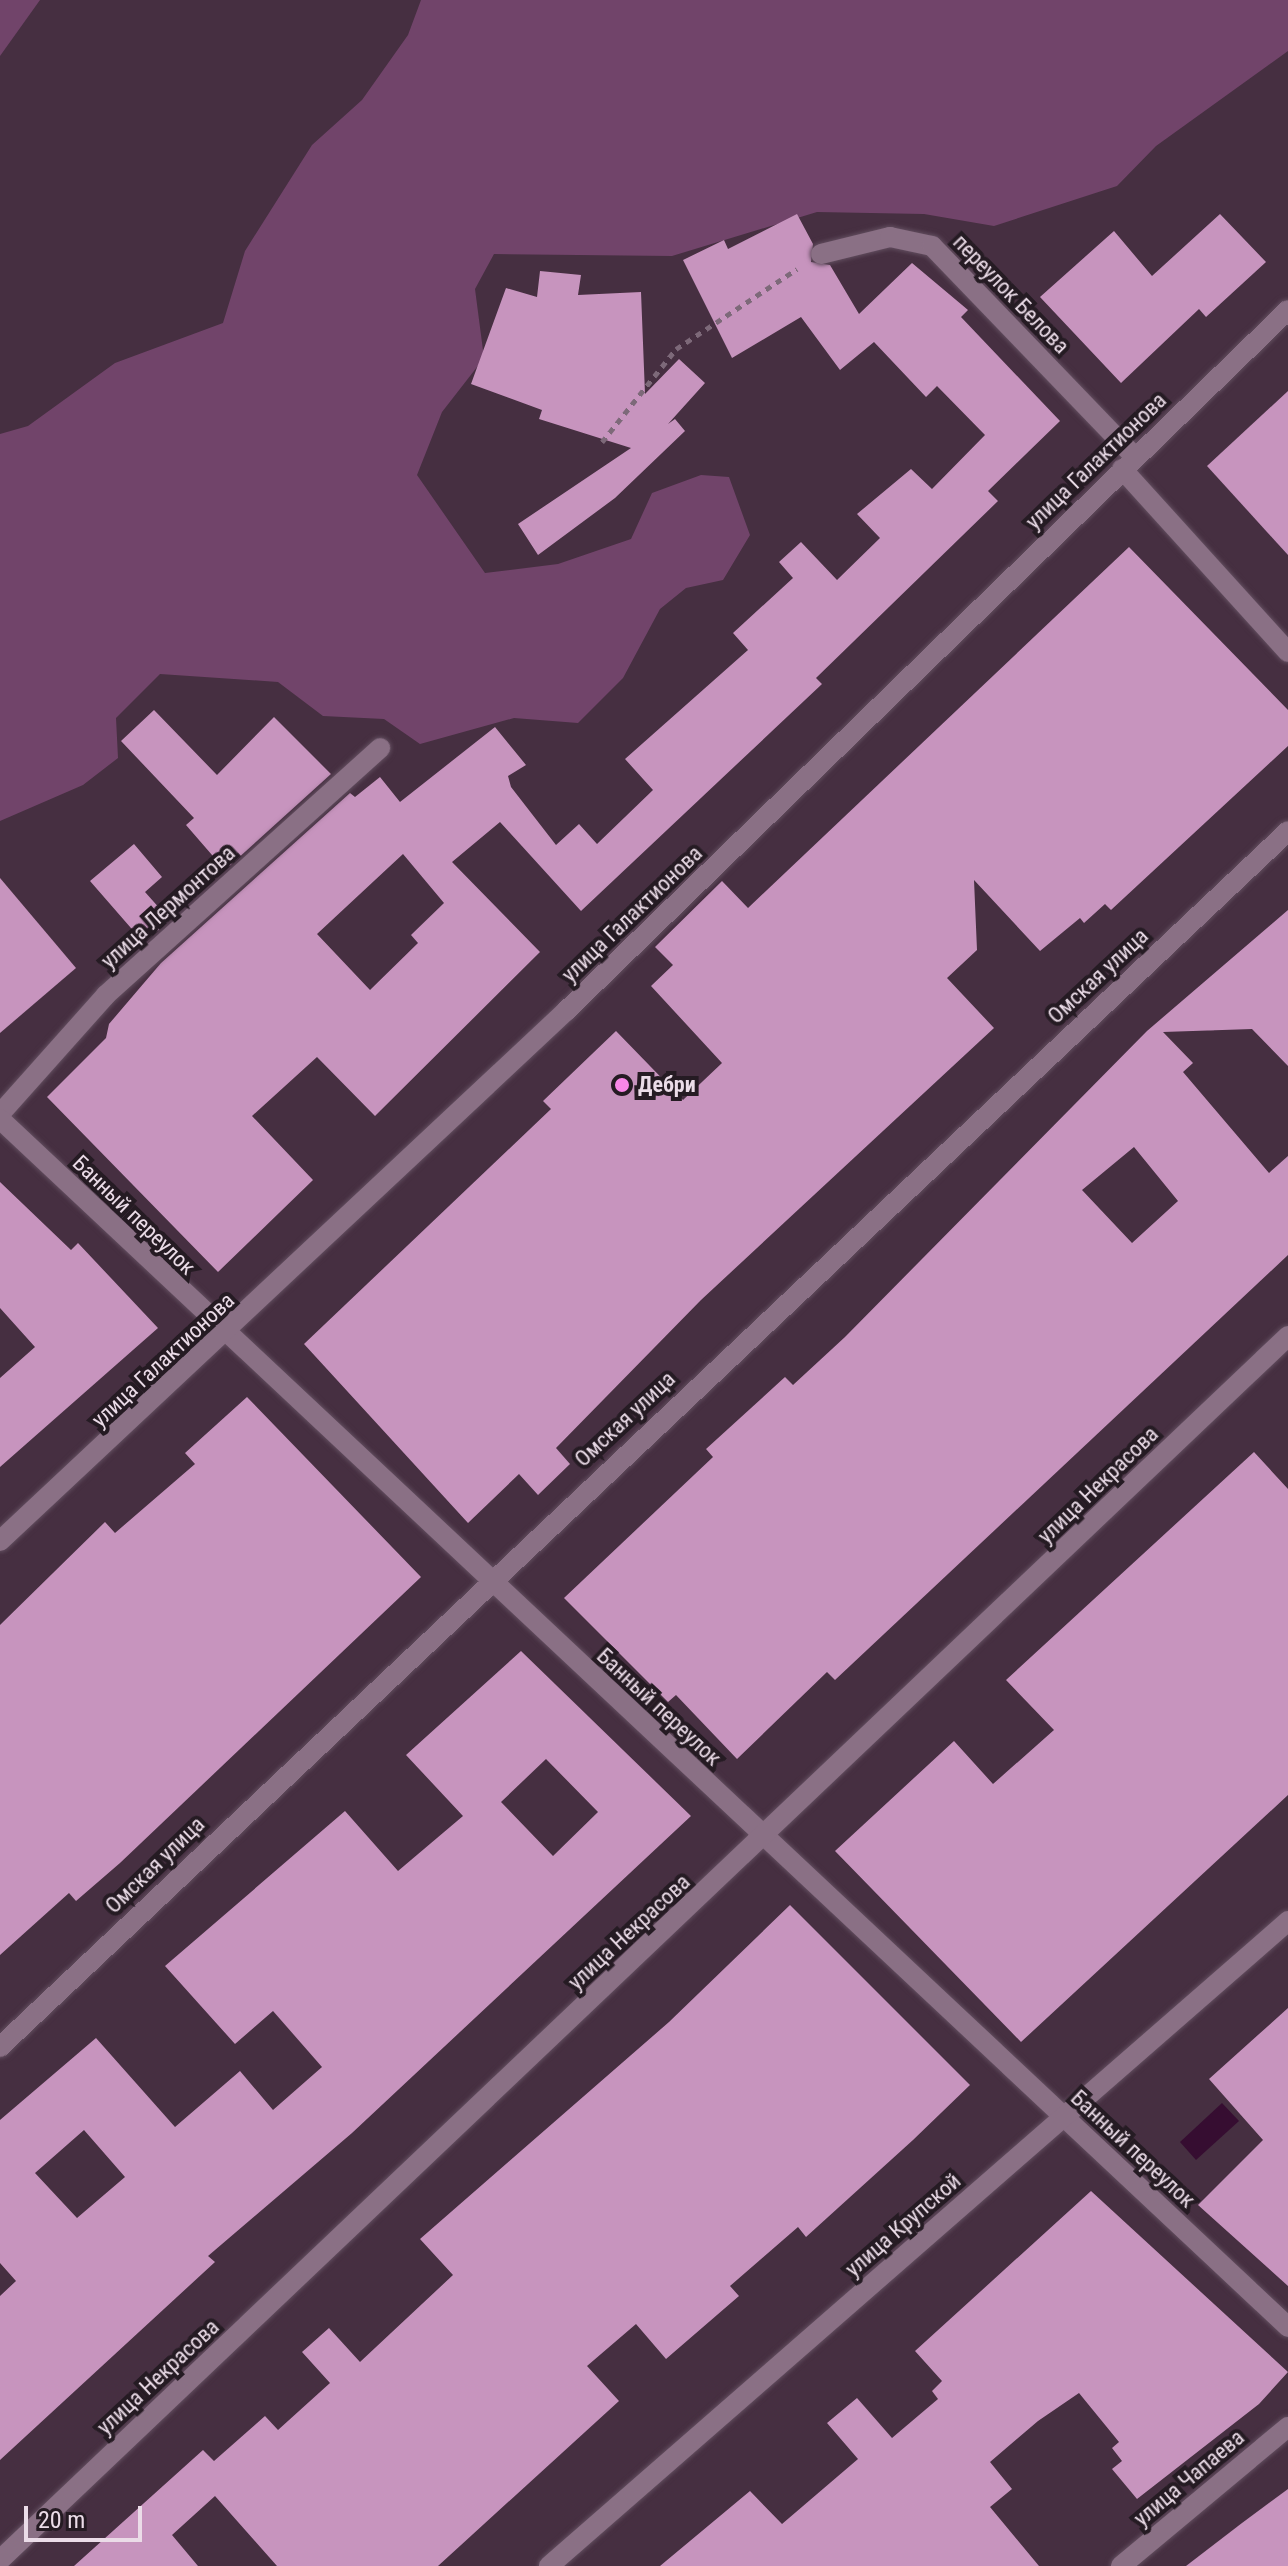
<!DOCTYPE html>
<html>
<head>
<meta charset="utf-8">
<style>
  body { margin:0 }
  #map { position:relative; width:1288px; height:2566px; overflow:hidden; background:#462f41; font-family:"Roboto Condensed",sans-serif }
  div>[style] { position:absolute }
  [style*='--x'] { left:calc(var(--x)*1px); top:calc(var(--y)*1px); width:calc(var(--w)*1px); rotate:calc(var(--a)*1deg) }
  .green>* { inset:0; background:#71446a }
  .water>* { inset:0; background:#360d31 }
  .building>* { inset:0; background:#c794be }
  .path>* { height:5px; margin-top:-2.5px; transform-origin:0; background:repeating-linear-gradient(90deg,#7d6979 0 6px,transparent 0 12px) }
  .roads { filter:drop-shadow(0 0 2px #614d5e) drop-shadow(0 0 2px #614d5e) }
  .minor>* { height:20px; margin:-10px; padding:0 10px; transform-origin:10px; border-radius:10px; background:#8a7085 }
  .tertiary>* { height:20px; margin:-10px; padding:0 10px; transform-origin:10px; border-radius:10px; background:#8a7085 }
  .dots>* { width:22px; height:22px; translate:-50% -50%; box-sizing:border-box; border:4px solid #251b23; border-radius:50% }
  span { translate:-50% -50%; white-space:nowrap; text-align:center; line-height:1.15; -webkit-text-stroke:8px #251b23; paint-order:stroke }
  .street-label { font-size:22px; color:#ebdce8 }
  .poi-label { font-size:22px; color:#ebdce8; font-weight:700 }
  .left { translate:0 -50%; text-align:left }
  .scale { position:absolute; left:24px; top:2506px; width:118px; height:36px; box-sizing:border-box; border:4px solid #ebdce8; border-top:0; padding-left:10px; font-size:24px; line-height:28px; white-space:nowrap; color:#ebdce8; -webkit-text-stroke:6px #251b23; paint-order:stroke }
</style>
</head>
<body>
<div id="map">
  <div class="green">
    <div style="clip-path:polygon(0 0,40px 0,0 56px)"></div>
    <div style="clip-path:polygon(421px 0,1288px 0,1288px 51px,1156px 146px,1117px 186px,994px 226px,924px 214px,817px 212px,672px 256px,494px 254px,475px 289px,484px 358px,442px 412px,417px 475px,485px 573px,558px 564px,631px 539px,652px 493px,701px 475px,729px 477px,750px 535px,723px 580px,686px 588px,660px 609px,623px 678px,578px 723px,514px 718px,420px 744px,384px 719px,323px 716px,278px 682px,160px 674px,116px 718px,118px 758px,83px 785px,0 821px,0 434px,28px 426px,115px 363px,223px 323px,245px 251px,312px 145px,362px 100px,408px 35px)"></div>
  </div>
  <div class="water">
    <div style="clip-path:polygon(1222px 2103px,1239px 2121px,1196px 2160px,1180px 2142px)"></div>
  </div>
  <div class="building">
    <div style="clip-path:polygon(evenodd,797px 214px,813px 244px,811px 262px,830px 265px,859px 314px,912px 263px,968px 310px,961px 317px,1060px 421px,988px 491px,998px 501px,816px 678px,822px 684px,581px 911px,500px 822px,452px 862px,540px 952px,375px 1116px,317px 1057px,252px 1116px,313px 1180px,218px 1272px,47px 1097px,106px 1038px,109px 1024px,161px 963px,350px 793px,355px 797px,380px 777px,400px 802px,495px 727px,526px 765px,508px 776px,511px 787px,556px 845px,579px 824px,597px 844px,653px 790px,625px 759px,748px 650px,733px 633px,793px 578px,779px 562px,801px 542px,837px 580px,880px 538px,857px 514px,911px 469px,932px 489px,985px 435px,937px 386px,926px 397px,874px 342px,840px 370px,801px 317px,732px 358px,683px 260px,724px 240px,728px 249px,797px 214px,403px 854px,444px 903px,411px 935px,418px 943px,370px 990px,317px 934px,403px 854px)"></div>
    <div style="clip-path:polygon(1220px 214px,1266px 262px,1206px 317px,1199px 309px,1121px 383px,1040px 297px,1114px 231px,1152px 276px)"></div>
    <div style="clip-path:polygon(540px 271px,581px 275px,578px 295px,641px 292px,645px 394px,679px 359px,705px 383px,668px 424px,675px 419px,685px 431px,615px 498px,538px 555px,518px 524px,631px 448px,539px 419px,542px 410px,471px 384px,506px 288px,537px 297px)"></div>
    <div style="clip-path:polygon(1288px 391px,1288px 555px,1207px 466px)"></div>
    <div style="clip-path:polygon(1129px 547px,1288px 710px,1288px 746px,1111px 910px,1105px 904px,1084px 923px,1080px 918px,1040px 951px,974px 880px,977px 950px,947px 978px,994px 1028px,701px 1300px,556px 1448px,570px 1464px,538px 1495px,519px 1474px,468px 1523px,304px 1344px,551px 1109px,543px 1101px,616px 1031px,683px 1100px,722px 1063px,651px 986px,673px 965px,655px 947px,722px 881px,748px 908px)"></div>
    <div style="clip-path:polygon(154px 710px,217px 775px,274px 717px,331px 774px,225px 870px,186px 825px,194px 818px,121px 741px)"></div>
    <div style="clip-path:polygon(134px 844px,162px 877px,145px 892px,170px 920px,144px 943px,90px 881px)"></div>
    <div style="clip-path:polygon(0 878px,76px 968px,0 1033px)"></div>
    <div style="clip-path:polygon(evenodd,1288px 910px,1288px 1066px,1252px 1029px,1163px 1032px,1193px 1063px,1183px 1072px,1269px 1173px,1288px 1156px,1288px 1255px,835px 1680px,827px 1672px,737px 1759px,676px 1695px,668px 1702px,564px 1598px,713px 1457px,706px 1449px,785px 1377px,793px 1385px,845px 1337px,1147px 1031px,1288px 910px,1134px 1147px,1178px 1201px,1132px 1243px,1082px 1190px,1134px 1147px)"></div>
    <div style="clip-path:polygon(0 1182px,71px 1250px,78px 1243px,158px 1328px,0 1467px,0 1378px,35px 1347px,0 1308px)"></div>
    <div style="clip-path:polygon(247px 1397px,421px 1577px,120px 1863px,76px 1901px,69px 1893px,0 1955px,0 1625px,105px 1522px,115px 1533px,195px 1464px,185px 1453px)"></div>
    <div style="clip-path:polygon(1254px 1452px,1288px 1489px,1288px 1795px,1021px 2042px,835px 1851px,954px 1741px,993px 1784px,1054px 1730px,1006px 1680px)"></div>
    <div style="clip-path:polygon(evenodd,521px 1651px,691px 1816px,352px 2133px,208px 2256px,215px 2262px,0 2460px,0 2296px,16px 2281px,0 2263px,0 2120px,96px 2038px,175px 2127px,240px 2071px,273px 2110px,322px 2067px,273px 2011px,235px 2044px,165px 1966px,345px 1811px,398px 1871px,463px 1816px,406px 1755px,521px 1651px,546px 1759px,598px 1812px,553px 1856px,501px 1802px,546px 1759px,521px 1651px,84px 2130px,125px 2177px,77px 2218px,35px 2173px,84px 2130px)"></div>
    <div style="clip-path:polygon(790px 1905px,970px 2085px,913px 2140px,806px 2237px,798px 2227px,730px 2286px,739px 2296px,666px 2359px,636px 2324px,587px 2366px,619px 2401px,438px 2566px,277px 2566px,215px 2496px,172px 2535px,198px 2566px,74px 2566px,203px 2450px,214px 2461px,265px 2416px,278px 2430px,330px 2383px,302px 2352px,329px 2328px,360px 2362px,453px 2275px,420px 2239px,669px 2022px)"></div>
    <div style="clip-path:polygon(1288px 2008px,1288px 2286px,1198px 2205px,1263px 2140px,1209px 2079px)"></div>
    <div style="clip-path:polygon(1091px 2191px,1288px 2372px,1259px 2404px,1137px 2499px,1112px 2469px,1122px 2461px,1112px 2448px,1119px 2442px,1079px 2393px,1038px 2421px,990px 2462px,1012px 2489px,990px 2507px,1039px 2566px,660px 2566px,750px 2491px,782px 2524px,858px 2459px,827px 2423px,857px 2398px,892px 2438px,938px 2399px,932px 2391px,942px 2381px,915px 2351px)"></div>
    <div style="clip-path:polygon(1288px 2489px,1288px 2566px,1186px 2566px,1242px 2523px)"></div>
  </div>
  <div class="path">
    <div style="--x:602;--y:442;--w:119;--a:-51.5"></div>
    <div style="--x:676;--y:349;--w:145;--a:-33.5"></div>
  </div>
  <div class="roads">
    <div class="minor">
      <div style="--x:821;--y:254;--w:71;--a:-13.8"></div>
      <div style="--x:890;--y:237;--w:43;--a:12.1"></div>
      <div style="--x:932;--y:246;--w:293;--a:46.1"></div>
      <div style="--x:1122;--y:469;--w:247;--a:47.8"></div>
      <div style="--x:0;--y:1114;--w:159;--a:-48.3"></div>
      <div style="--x:106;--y:995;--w:369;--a:-42"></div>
      <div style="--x:0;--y:1119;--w:1766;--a:43.16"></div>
      <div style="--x:0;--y:1541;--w:775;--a:-43.12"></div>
      <div style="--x:566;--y:1011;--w:1006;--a:-44.15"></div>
      <div style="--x:0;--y:2047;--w:1771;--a:-43.35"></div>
      <div style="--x:549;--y:2566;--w:981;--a:-41.11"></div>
      <div style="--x:1121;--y:2566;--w:217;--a:-39.8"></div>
    </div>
    <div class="tertiary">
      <div style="--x:0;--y:2560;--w:1777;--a:-43.54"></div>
    </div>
  </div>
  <div class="dots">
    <div style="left:622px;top:1085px;background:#f987e8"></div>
  </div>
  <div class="street-label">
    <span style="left:1011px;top:294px;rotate:46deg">переулок Белова</span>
    <span style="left:1096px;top:461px;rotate:-44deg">улица Галактионова</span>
    <span style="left:168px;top:907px;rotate:-42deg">улица Лермонтова</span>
    <span style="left:632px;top:914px;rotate:-44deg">улица Галактионова</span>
    <span style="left:1098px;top:976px;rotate:-43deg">Омская улица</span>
    <span style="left:134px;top:1215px;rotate:44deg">Банный переулок</span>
    <span style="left:163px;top:1360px;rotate:-43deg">улица Галактионова</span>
    <span style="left:625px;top:1419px;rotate:-43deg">Омская улица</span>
    <span style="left:1098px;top:1485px;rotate:-44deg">улица Некрасова</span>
    <span style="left:659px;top:1707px;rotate:43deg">Банный переулок</span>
    <span style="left:155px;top:1865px;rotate:-44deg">Омская улица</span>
    <span style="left:629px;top:1932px;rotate:-43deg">улица Некрасова</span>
    <span style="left:1133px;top:2149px;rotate:43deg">Банный переулок</span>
    <span style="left:903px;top:2225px;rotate:-41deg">улица Крупской</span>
    <span style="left:158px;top:2377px;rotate:-43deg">улица Некрасова</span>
    <span style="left:1189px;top:2478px;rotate:-40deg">улица Чапаева</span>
  </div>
  <div class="poi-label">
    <span class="left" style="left:638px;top:1085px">Дебри</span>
  </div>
  <div class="scale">20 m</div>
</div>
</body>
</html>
